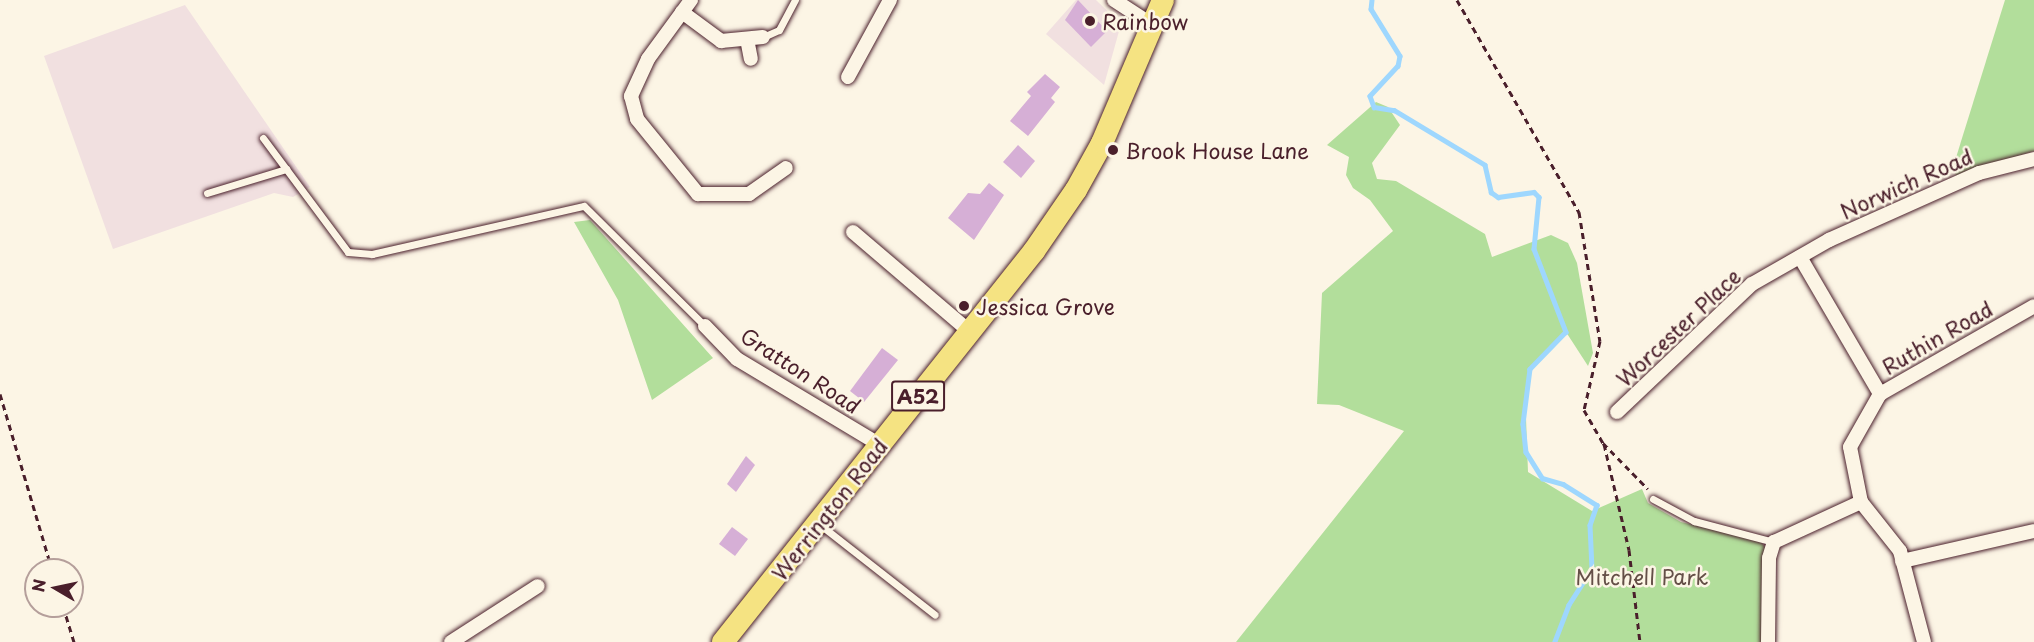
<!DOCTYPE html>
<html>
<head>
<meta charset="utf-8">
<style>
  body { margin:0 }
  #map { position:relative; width:2034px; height:642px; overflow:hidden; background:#fcf5e5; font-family:"Playpen Sans",sans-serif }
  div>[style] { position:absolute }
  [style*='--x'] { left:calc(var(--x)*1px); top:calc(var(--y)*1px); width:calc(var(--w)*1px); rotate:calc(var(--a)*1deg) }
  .built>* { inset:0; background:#f1e0e0 }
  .green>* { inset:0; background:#b2de9b }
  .stream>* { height:4.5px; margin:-2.25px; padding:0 2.25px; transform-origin:2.25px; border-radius:2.25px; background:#9ed7fe }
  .building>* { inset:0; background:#d6afd6 }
  .path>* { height:3px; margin-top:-1.5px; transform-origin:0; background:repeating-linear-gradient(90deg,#4a1f2b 0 6px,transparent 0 10.5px) }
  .roads { filter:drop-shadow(0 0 2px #4a1f2b) drop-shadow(0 0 2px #4a1f2b) }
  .service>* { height:7px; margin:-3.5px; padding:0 3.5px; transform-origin:3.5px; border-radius:3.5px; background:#fcf5e5 }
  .minor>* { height:14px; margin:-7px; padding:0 7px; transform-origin:7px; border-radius:7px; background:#fcf5e5 }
  .trunk>* { height:22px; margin:-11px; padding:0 11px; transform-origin:11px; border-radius:11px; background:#f5e382 }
  .dots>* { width:16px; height:16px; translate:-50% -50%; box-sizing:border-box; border:3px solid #fcf5e5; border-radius:50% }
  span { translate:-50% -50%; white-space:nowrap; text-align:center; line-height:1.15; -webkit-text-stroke:5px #fcf5e5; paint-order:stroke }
  .shield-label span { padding:2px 4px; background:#fcf5e5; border:2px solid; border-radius:4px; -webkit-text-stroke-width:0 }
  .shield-label { font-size:20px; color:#4a1f2b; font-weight:700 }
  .poi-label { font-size:21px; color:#4a1f2b }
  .left { translate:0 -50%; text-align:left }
  .street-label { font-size:21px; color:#4a1f2b }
  .park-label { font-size:21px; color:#644f47 }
  .north { position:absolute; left:24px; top:558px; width:60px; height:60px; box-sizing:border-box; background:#fcf5e5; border:2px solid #b59f9b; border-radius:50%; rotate:279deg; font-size:16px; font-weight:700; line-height:24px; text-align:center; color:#4a1f2b }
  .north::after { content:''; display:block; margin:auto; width:21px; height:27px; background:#4a1f2b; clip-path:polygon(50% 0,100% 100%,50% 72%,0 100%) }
</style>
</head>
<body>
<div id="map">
  <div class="built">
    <div style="clip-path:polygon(1076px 0,1096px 0,1121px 24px,1104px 85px,1046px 34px)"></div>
    <div style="clip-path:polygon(185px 5px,310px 187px,293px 197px,274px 193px,113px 249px,44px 56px)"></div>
  </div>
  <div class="green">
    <div style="clip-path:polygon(2005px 0,2034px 0,2034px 151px,1956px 176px,1954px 164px)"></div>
    <div style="clip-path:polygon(1376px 102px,1388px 107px,1400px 125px,1372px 163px,1377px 179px,1396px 181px,1485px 234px,1492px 257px,1551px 235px,1568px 243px,1577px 263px,1593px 353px,1588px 366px,1566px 332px,1530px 369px,1525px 391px,1528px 472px,1592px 511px,1642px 489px,1648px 503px,1681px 522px,1760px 541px,1765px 547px,1761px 642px,1236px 642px,1404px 431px,1339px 405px,1317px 404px,1322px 293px,1393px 231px,1370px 200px,1353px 188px,1346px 175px,1349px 157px,1327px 145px)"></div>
    <div style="clip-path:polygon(590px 220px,713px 358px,652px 400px,618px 300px,574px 222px)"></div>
  </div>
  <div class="stream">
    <div style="--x:1372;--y:0;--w:9;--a:96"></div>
    <div style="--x:1371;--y:9;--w:55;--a:58.3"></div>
    <div style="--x:1400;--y:56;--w:10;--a:101"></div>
    <div style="--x:1398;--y:66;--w:41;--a:133"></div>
    <div style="--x:1370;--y:96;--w:12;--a:70"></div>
    <div style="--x:1374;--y:107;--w:20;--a:9"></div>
    <div style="--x:1394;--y:110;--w:106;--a:31.1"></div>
    <div style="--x:1485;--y:165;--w:28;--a:77"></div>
    <div style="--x:1491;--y:192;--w:9;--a:36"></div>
    <div style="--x:1498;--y:197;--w:36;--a:-8"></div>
    <div style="--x:1534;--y:192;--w:7;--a:45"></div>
    <div style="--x:1539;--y:197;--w:52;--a:95.5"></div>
    <div style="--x:1534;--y:249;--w:89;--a:68.9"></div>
    <div style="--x:1566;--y:332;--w:52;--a:134.2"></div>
    <div style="--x:1530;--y:369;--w:55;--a:97.3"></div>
    <div style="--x:1523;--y:424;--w:28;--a:84"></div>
    <div style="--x:1526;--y:452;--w:31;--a:58"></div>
    <div style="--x:1542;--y:478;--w:22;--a:16"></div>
    <div style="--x:1563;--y:484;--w:40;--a:32"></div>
    <div style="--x:1597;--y:505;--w:21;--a:109"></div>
    <div style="--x:1590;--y:525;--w:44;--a:87.4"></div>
    <div style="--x:1592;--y:569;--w:43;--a:122.6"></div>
    <div style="--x:1569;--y:605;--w:40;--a:111"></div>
  </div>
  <div class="building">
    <div style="clip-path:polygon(1078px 0,1107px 31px,1091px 47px,1065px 20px)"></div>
    <div style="clip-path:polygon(1045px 74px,1060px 87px,1051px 98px,1055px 102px,1028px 136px,1010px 121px,1031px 96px,1027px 92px)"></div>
    <div style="clip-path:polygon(1018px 145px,1035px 161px,1021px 178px,1003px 162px)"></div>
    <div style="clip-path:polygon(989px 183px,1004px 195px,974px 240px,948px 218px,968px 193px,980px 194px)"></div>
    <div style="clip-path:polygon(882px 348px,898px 360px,864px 402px,850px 391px)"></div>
    <div style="clip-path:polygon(746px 456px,755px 465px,736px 492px,727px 484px)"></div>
    <div style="clip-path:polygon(732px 527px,748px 539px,735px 556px,719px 544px)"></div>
  </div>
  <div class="path">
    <div style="--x:1457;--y:0;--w:245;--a:60.1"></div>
    <div style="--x:1579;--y:212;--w:131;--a:80.8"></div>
    <div style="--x:1600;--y:341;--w:71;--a:103.1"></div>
    <div style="--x:1584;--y:410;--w:38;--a:60"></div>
    <div style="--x:1603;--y:443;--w:64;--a:45.6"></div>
    <div style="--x:0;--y:394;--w:184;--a:73.5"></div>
    <div style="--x:1604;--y:444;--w:109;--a:76.7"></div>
    <div style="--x:1629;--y:550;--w:93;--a:83.2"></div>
    <div style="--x:63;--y:606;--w:38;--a:73"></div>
  </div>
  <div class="roads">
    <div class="service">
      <div style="--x:763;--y:37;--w:17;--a:-24"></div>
      <div style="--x:779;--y:30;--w:34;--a:-62"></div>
      <div style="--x:263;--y:138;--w:142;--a:53.3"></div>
      <div style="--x:348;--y:252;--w:24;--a:5"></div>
      <div style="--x:372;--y:254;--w:217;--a:-12.8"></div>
      <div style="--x:584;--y:206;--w:170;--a:44.8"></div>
      <div style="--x:207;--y:193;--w:83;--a:-16.9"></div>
      <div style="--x:1653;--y:499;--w:47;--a:28.2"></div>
      <div style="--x:1694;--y:521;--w:83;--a:14.7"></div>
      <div style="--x:819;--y:524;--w:147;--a:38.1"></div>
    </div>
    <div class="minor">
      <div style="--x:691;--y:0;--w:73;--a:126.1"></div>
      <div style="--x:648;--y:59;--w:41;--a:114.7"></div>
      <div style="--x:631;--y:96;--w:24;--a:75"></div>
      <div style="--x:637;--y:119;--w:97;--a:50.9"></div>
      <div style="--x:698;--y:194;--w:51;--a:0"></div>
      <div style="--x:749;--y:194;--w:45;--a:-35.1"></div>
      <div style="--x:1114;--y:0;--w:44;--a:33"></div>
      <div style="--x:682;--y:12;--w:49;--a:36.6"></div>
      <div style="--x:721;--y:41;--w:42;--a:-5.4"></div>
      <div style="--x:747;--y:39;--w:20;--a:79"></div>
      <div style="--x:848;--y:77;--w:88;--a:-61.4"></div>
      <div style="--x:853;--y:232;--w:153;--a:40.5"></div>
      <div style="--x:1800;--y:257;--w:159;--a:59.7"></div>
      <div style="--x:705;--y:326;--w:46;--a:45.9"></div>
      <div style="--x:737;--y:359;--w:167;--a:31"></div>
      <div style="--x:1617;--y:412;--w:186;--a:-43.5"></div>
      <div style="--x:1752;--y:284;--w:89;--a:-29.7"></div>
      <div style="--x:1829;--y:240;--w:164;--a:-24.1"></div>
      <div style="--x:1979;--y:173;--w:57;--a:-14.3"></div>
      <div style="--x:1902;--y:561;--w:135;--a:-12.8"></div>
      <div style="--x:451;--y:642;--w:103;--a:-32.8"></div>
      <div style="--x:1768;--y:642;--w:84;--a:-89.3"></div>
      <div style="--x:1769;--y:558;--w:17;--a:-73"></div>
      <div style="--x:1774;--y:542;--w:96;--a:-24.7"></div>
      <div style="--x:1924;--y:642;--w:94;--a:-104.8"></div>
      <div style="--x:1900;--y:551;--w:63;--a:-128.5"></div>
      <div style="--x:1861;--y:502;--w:56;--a:-101.3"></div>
      <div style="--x:1850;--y:447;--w:61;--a:-60.5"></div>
      <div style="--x:1880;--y:394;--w:177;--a:-29.7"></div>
    </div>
    <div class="trunk">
      <div style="--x:723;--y:642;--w:500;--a:-51.5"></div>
      <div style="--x:1034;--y:251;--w:74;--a:-55.5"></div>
      <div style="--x:1076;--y:190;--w:54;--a:-61"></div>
      <div style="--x:1102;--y:143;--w:155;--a:-66.9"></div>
    </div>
  </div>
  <div class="dots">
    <div style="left:1090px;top:21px;background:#4a1f2b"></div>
    <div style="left:1113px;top:150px;background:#4a1f2b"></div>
    <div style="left:964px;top:306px;background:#4a1f2b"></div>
  </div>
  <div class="shield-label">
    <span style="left:918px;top:396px">A52</span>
  </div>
  <div class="poi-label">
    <span class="left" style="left:1102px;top:21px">Rainbow</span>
    <span class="left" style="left:1125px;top:150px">Brook House Lane</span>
    <span class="left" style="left:976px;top:306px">Jessica Grove</span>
  </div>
  <div class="street-label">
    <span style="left:1906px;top:183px;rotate:-24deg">Norwich Road</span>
    <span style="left:1678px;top:327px;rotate:-43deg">Worcester Place</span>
    <span style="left:1937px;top:337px;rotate:-30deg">Ruthin Road</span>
    <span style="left:801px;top:370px;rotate:33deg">Gratton Road</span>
    <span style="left:829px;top:509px;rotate:-52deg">Werrington Road</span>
  </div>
  <div class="park-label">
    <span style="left:1642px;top:576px">Mitchell Park</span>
  </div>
  <div class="north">N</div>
</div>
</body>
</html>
